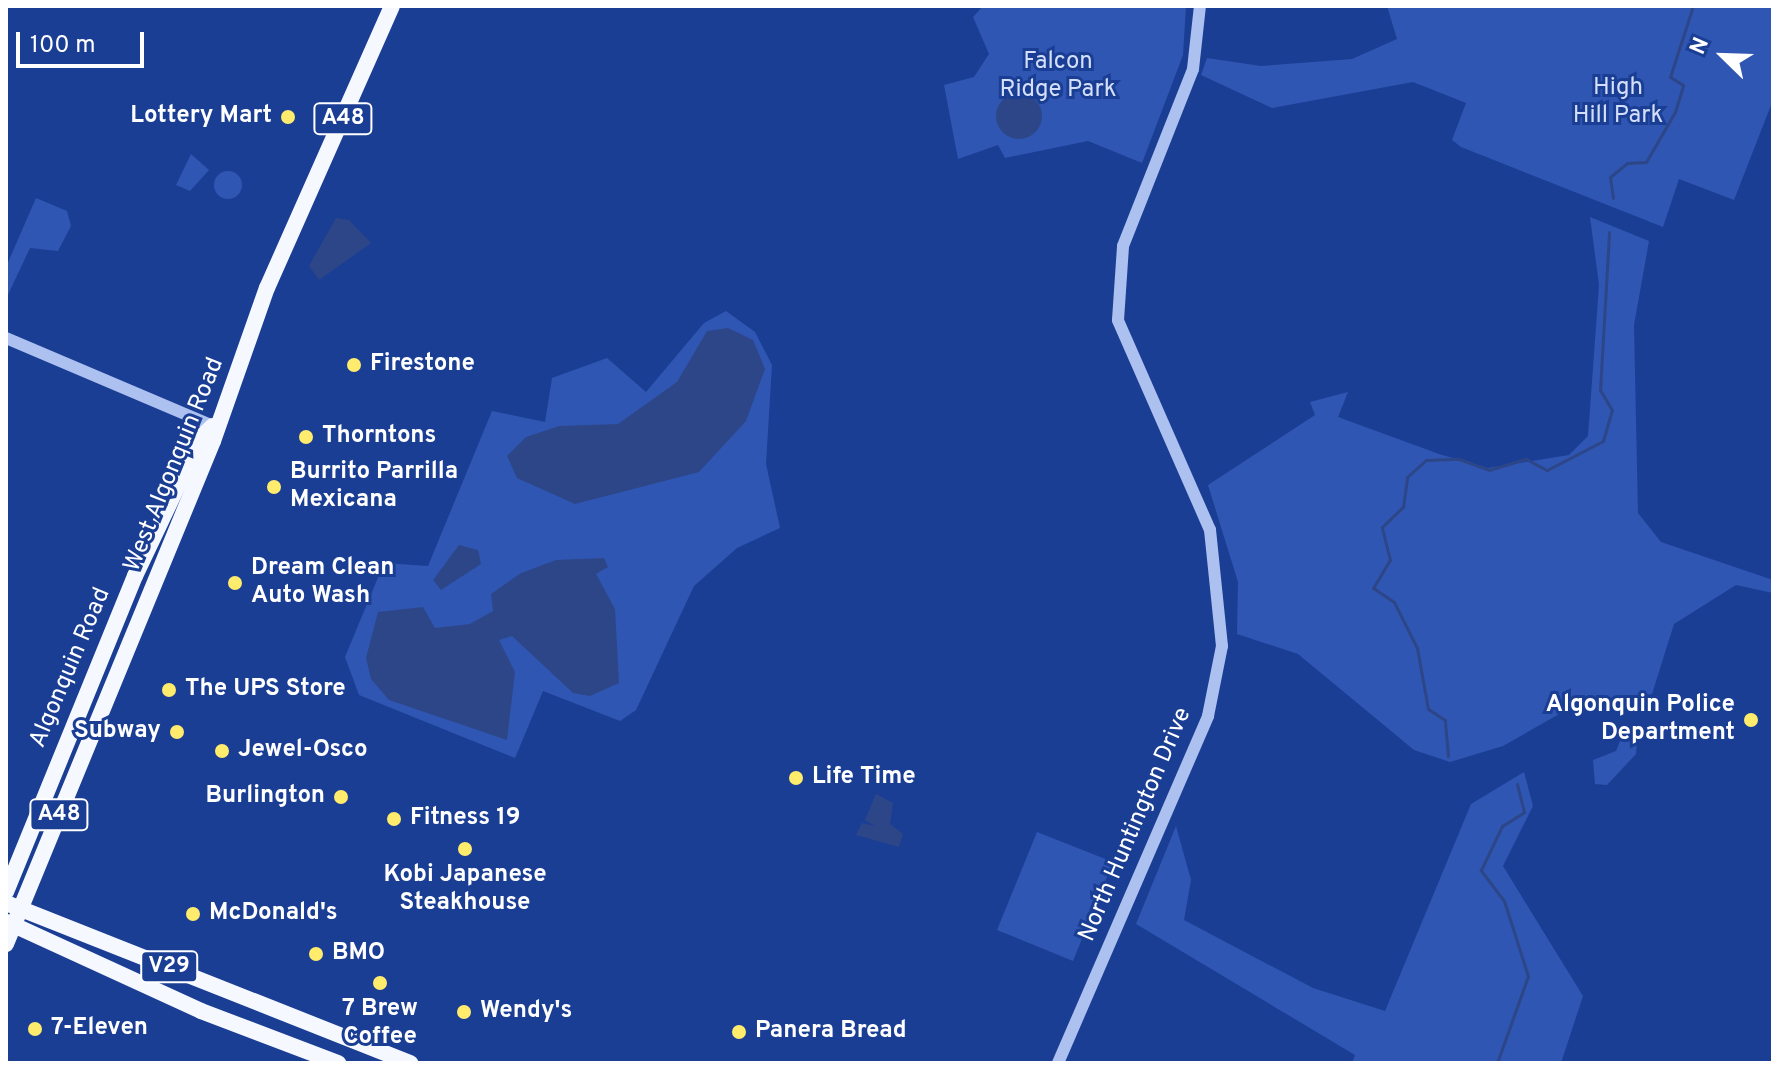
<!DOCTYPE html>
<html>
<head>
<meta charset="utf-8">
<style>
  body { margin:0 }
  #map { position:relative; width:1779px; height:1069px; overflow:hidden; background:#1b3e95; font-family:Overpass,sans-serif }
  div>[style] { position:absolute }
  [style*='--x'] { left:calc(var(--x)*1px); top:calc(var(--y)*1px); width:calc(var(--w)*1px); rotate:calc(var(--a)*1deg) }
  .green>* { inset:0; background:#2f56b3 }
  .round { border-radius:50% }
  .water>* { inset:0; background:#2d4688 }
  .stream>* { height:3px; margin:-1.5px; padding:0 1.5px; transform-origin:1.5px; border-radius:1.5px; background:#2d4688 }
  .minor>* { height:12px; margin:-6px; padding:0 6px; transform-origin:6px; border-radius:6px; background:#adc1f0 }
  .major>* { height:16px; margin:-8px; padding:0 8px; transform-origin:8px; border-radius:8px; background:#f6f8ff }
  .dots>* { width:22px; height:22px; translate:-50% -50%; box-sizing:border-box; border:4px solid #1b3e95; border-radius:50% }
  span { translate:-50% -50%; white-space:nowrap; text-align:center; line-height:1.15; -webkit-text-stroke:6px #1b3e95; paint-order:stroke }
  .shield-label span { padding:2px 6px; background:#1b3e95; border:2px solid; border-radius:6px; -webkit-text-stroke-width:0 }
  .shield-label { font-size:22px; color:#fff; font-weight:700 }
  .park-label { font-size:24px; color:#d4e0fb }
  .poi-label { font-size:24px; color:#fff; font-weight:700 }
  .right { translate:-100% -50%; text-align:right }
  .left { translate:0 -50%; text-align:left }
  .street-label { font-size:24px; color:#fff }
  .frame { position:absolute; inset:0; border:8px solid #fff; pointer-events:none }
  .north { position:absolute; left:1683px; top:16px; width:80px; height:80px; -webkit-text-stroke:6px #1b3e95; paint-order:stroke; rotate:293deg; font-size:22px; font-weight:700; line-height:32px; text-align:center; color:#fff }
  .north::after { content:''; display:block; margin:auto; width:28px; height:36px; background:#fff; clip-path:polygon(50% 0,100% 100%,50% 72%,0 100%) }
  .scale { position:absolute; left:16px; top:32px; width:128px; height:36px; box-sizing:border-box; border:4px solid #fff; border-top:0; padding-left:10px; font-size:24px; line-height:28px; white-space:nowrap; color:#fff; -webkit-text-stroke:6px #1b3e95; paint-order:stroke }
</style>
</head>
<body>
<div id="map">
  <div class="green">
    <div style="clip-path:polygon(983px 6px,1186px 6px,1183px 55px,1142px 163px,1088px 141px,1005px 158px,998px 145px,958px 159px,944px 85px,974px 77px,989px 54px,973px 17px)"></div>
    <div style="clip-path:polygon(1387px 6px,1773px 6px,1773px 100px,1734px 200px,1679px 179px,1663px 227px,1461px 147px,1452px 140px,1466px 103px,1413px 82px,1272px 108px,1201px 75px,1207px 58px,1261px 66px,1352px 59px,1397px 39px)"></div>
    <div style="clip-path:polygon(191px 154px,209px 170px,190px 191px,176px 185px)"></div>
    <div class="round" style="left:214px;top:171px;width:28px;height:28px"></div>
    <div style="clip-path:polygon(36px 198px,67px 211px,71px 226px,58px 251px,30px 248px,6px 299px,6px 267px)"></div>
    <div style="clip-path:polygon(1590px 217px,1649px 241px,1634px 325px,1638px 513px,1661px 542px,1773px 580px,1773px 593px,1736px 585px,1674px 624px,1652px 694px,1575px 705px,1503px 746px,1450px 762px,1414px 750px,1298px 654px,1237px 634px,1238px 582px,1208px 485px,1315px 415px,1310px 402px,1348px 392px,1338px 417px,1439px 454px,1488px 468px,1569px 455px,1588px 436px,1599px 285px)"></div>
    <div style="clip-path:polygon(726px 311px,755px 332px,772px 365px,766px 464px,780px 528px,737px 548px,694px 586px,636px 710px,620px 721px,543px 691px,515px 758px,359px 695px,345px 657px,384px 563px,428px 566px,492px 411px,545px 422px,552px 378px,607px 358px,646px 392px,704px 323px)"></div>
    <div style="clip-path:polygon(1620px 741px,1637px 742px,1636px 754px,1607px 785px,1595px 784px,1593px 760px,1616px 751px)"></div>
    <div style="clip-path:polygon(1524px 772px,1533px 806px,1503px 866px,1583px 996px,1561px 1063px,1352px 1063px,1355px 1055px,1136px 924px,1176px 826px,1191px 880px,1184px 920px,1313px 988px,1385px 1011px,1471px 804px)"></div>
    <div style="clip-path:polygon(1037px 832px,1113px 862px,1073px 961px,997px 930px)"></div>
  </div>
  <div class="water">
    <div class="round" style="left:996px;top:93px;width:46px;height:46px"></div>
    <div style="clip-path:polygon(336px 218px,349px 220px,371px 243px,319px 280px,309px 266px)"></div>
    <div style="clip-path:polygon(728px 328px,753px 340px,765px 369px,746px 421px,699px 472px,575px 504px,517px 478px,507px 456px,526px 437px,559px 426px,618px 424px,677px 382px,707px 331px)"></div>
    <div style="clip-path:polygon(459px 545px,478px 550px,481px 564px,441px 590px,433px 580px)"></div>
    <div style="clip-path:polygon(604px 558px,608px 567px,596px 574px,615px 609px,619px 683px,590px 696px,573px 693px,512px 636px,499px 640px,515px 672px,507px 740px,389px 700px,371px 679px,366px 658px,378px 612px,423px 607px,435px 628px,470px 624px,493px 611px,491px 594px,521px 573px,556px 560px)"></div>
    <div style="clip-path:polygon(876px 794px,893px 803px,890px 824px,903px 834px,899px 847px,856px 835px,862px 823px,875px 826px,865px 820px)"></div>
  </div>
  <div class="stream">
    <div style="--x:1613;--y:198;--w:21;--a:-98"></div>
    <div style="--x:1610;--y:177;--w:22;--a:-39"></div>
    <div style="--x:1627;--y:163;--w:19;--a:-3"></div>
    <div style="--x:1646;--y:162;--w:58;--a:-59.9"></div>
    <div style="--x:1675;--y:112;--w:28;--a:-73"></div>
    <div style="--x:1683;--y:85;--w:15;--a:-148"></div>
    <div style="--x:1670;--y:77;--w:75;--a:-72.1"></div>
    <div style="--x:1448;--y:756;--w:36;--a:-95"></div>
    <div style="--x:1445;--y:720;--w:20;--a:-147"></div>
    <div style="--x:1428;--y:709;--w:62;--a:-100.2"></div>
    <div style="--x:1417;--y:648;--w:51;--a:-116.6"></div>
    <div style="--x:1394;--y:602;--w:25;--a:-146"></div>
    <div style="--x:1373;--y:588;--w:33;--a:-59"></div>
    <div style="--x:1390;--y:560;--w:34;--a:-104"></div>
    <div style="--x:1382;--y:527;--w:29;--a:-44"></div>
    <div style="--x:1403;--y:507;--w:30;--a:-82"></div>
    <div style="--x:1407;--y:477;--w:25;--a:-42"></div>
    <div style="--x:1426;--y:460;--w:33;--a:-2"></div>
    <div style="--x:1459;--y:459;--w:32;--a:20"></div>
    <div style="--x:1489;--y:470;--w:39;--a:-17"></div>
    <div style="--x:1526;--y:459;--w:24;--a:28"></div>
    <div style="--x:1547;--y:470;--w:63;--a:-27.4"></div>
    <div style="--x:1603;--y:441;--w:32;--a:-74"></div>
    <div style="--x:1612;--y:410;--w:23;--a:-121"></div>
    <div style="--x:1600;--y:390;--w:158;--a:-86.7"></div>
    <div style="--x:1497;--y:1063;--w:92;--a:-70.4"></div>
    <div style="--x:1528;--y:976;--w:79;--a:-107.7"></div>
    <div style="--x:1504;--y:901;--w:39;--a:-127"></div>
    <div style="--x:1481;--y:870;--w:49;--a:-64.5"></div>
    <div style="--x:1502;--y:826;--w:26;--a:-32"></div>
    <div style="--x:1524;--y:812;--w:29;--a:-104"></div>
  </div>
  <div class="minor">
    <div style="--x:6;--y:338;--w:225;--a:23"></div>
    <div style="--x:1058;--y:1063;--w:378;--a:-66.6"></div>
    <div style="--x:1208;--y:716;--w:71;--a:-78.7"></div>
    <div style="--x:1222;--y:646;--w:117;--a:-95.9"></div>
    <div style="--x:1210;--y:530;--w:229;--a:-113.7"></div>
    <div style="--x:1118;--y:320;--w:74;--a:-86.1"></div>
    <div style="--x:1123;--y:246;--w:190;--a:-68.4"></div>
    <div style="--x:1193;--y:69;--w:63;--a:-83.7"></div>
  </div>
  <div class="major">
    <div style="--x:6;--y:892;--w:341;--a:-67.8"></div>
    <div style="--x:135;--y:576;--w:154;--a:-64.6"></div>
    <div style="--x:201;--y:437;--w:16;--a:-43"></div>
    <div style="--x:6;--y:903;--w:435;--a:21.6"></div>
    <div style="--x:7;--y:922;--w:213;--a:24.6"></div>
    <div style="--x:201;--y:1011;--w:147;--a:20.8"></div>
    <div style="--x:6;--y:944;--w:544;--a:-67.63"></div>
    <div style="--x:213;--y:441;--w:162;--a:-70.6"></div>
    <div style="--x:267;--y:288;--w:308;--a:-66.1"></div>
  </div>
  <div class="dots">
    <div style="left:288px;top:117px;background:#ffeb6c"></div>
    <div style="left:354px;top:365px;background:#ffeb6c"></div>
    <div style="left:306px;top:437px;background:#ffeb6c"></div>
    <div style="left:274px;top:487px;background:#ffeb6c"></div>
    <div style="left:235px;top:583px;background:#ffeb6c"></div>
    <div style="left:169px;top:690px;background:#ffeb6c"></div>
    <div style="left:1751px;top:720px;background:#ffeb6c"></div>
    <div style="left:177px;top:732px;background:#ffeb6c"></div>
    <div style="left:222px;top:751px;background:#ffeb6c"></div>
    <div style="left:796px;top:778px;background:#ffeb6c"></div>
    <div style="left:341px;top:797px;background:#ffeb6c"></div>
    <div style="left:394px;top:819px;background:#ffeb6c"></div>
    <div style="left:465px;top:849px;background:#ffeb6c"></div>
    <div style="left:193px;top:914px;background:#ffeb6c"></div>
    <div style="left:316px;top:954px;background:#ffeb6c"></div>
    <div style="left:380px;top:983px;background:#ffeb6c"></div>
    <div style="left:464px;top:1012px;background:#ffeb6c"></div>
    <div style="left:35px;top:1029px;background:#ffeb6c"></div>
    <div style="left:739px;top:1032px;background:#ffeb6c"></div>
  </div>
  <div class="shield-label">
    <span style="left:343px;top:119px">A48</span>
    <span style="left:59px;top:815px">A48</span>
    <span style="left:169px;top:967px">V29</span>
  </div>
  <div class="park-label">
    <span style="left:1058px;top:77px">Falcon<br>Ridge Park</span>
    <span style="left:1618px;top:103px">High<br>Hill Park</span>
  </div>
  <div class="poi-label">
    <span class="right" style="left:272px;top:117px">Lottery Mart</span>
    <span class="left" style="left:370px;top:365px">Firestone</span>
    <span class="left" style="left:322px;top:437px">Thorntons</span>
    <span class="left" style="left:290px;top:487px">Burrito Parrilla<br>Mexicana</span>
    <span class="left" style="left:251px;top:583px">Dream Clean<br>Auto Wash</span>
    <span class="left" style="left:185px;top:690px">The UPS Store</span>
    <span class="right" style="left:1735px;top:720px">Algonquin Police<br>Department</span>
    <span class="right" style="left:161px;top:732px">Subway</span>
    <span class="left" style="left:238px;top:751px">Jewel-Osco</span>
    <span class="left" style="left:812px;top:778px">Life Time</span>
    <span class="right" style="left:325px;top:797px">Burlington</span>
    <span class="left" style="left:410px;top:819px">Fitness 19</span>
    <span style="left:465px;top:890px">Kobi Japanese<br>Steakhouse</span>
    <span class="left" style="left:209px;top:914px">McDonald's</span>
    <span class="left" style="left:332px;top:954px">BMO</span>
    <span style="left:380px;top:1024px">7 Brew<br>Coffee</span>
    <span class="left" style="left:480px;top:1012px">Wendy's</span>
    <span class="left" style="left:51px;top:1029px">7-Eleven</span>
    <span class="left" style="left:755px;top:1032px">Panera Bread</span>
  </div>
  <div class="street-label">
    <span style="left:175px;top:465px;rotate:-68deg">West Algonquin Road</span>
    <span style="left:71px;top:668px;rotate:-67deg">Algonquin Road</span>
    <span style="left:1136px;top:825px;rotate:-67deg">North Huntington Drive</span>
  </div>
  <div class="frame"></div>
  <div class="north">N</div>
  <div class="scale">100 m</div>
</div>
</body>
</html>
